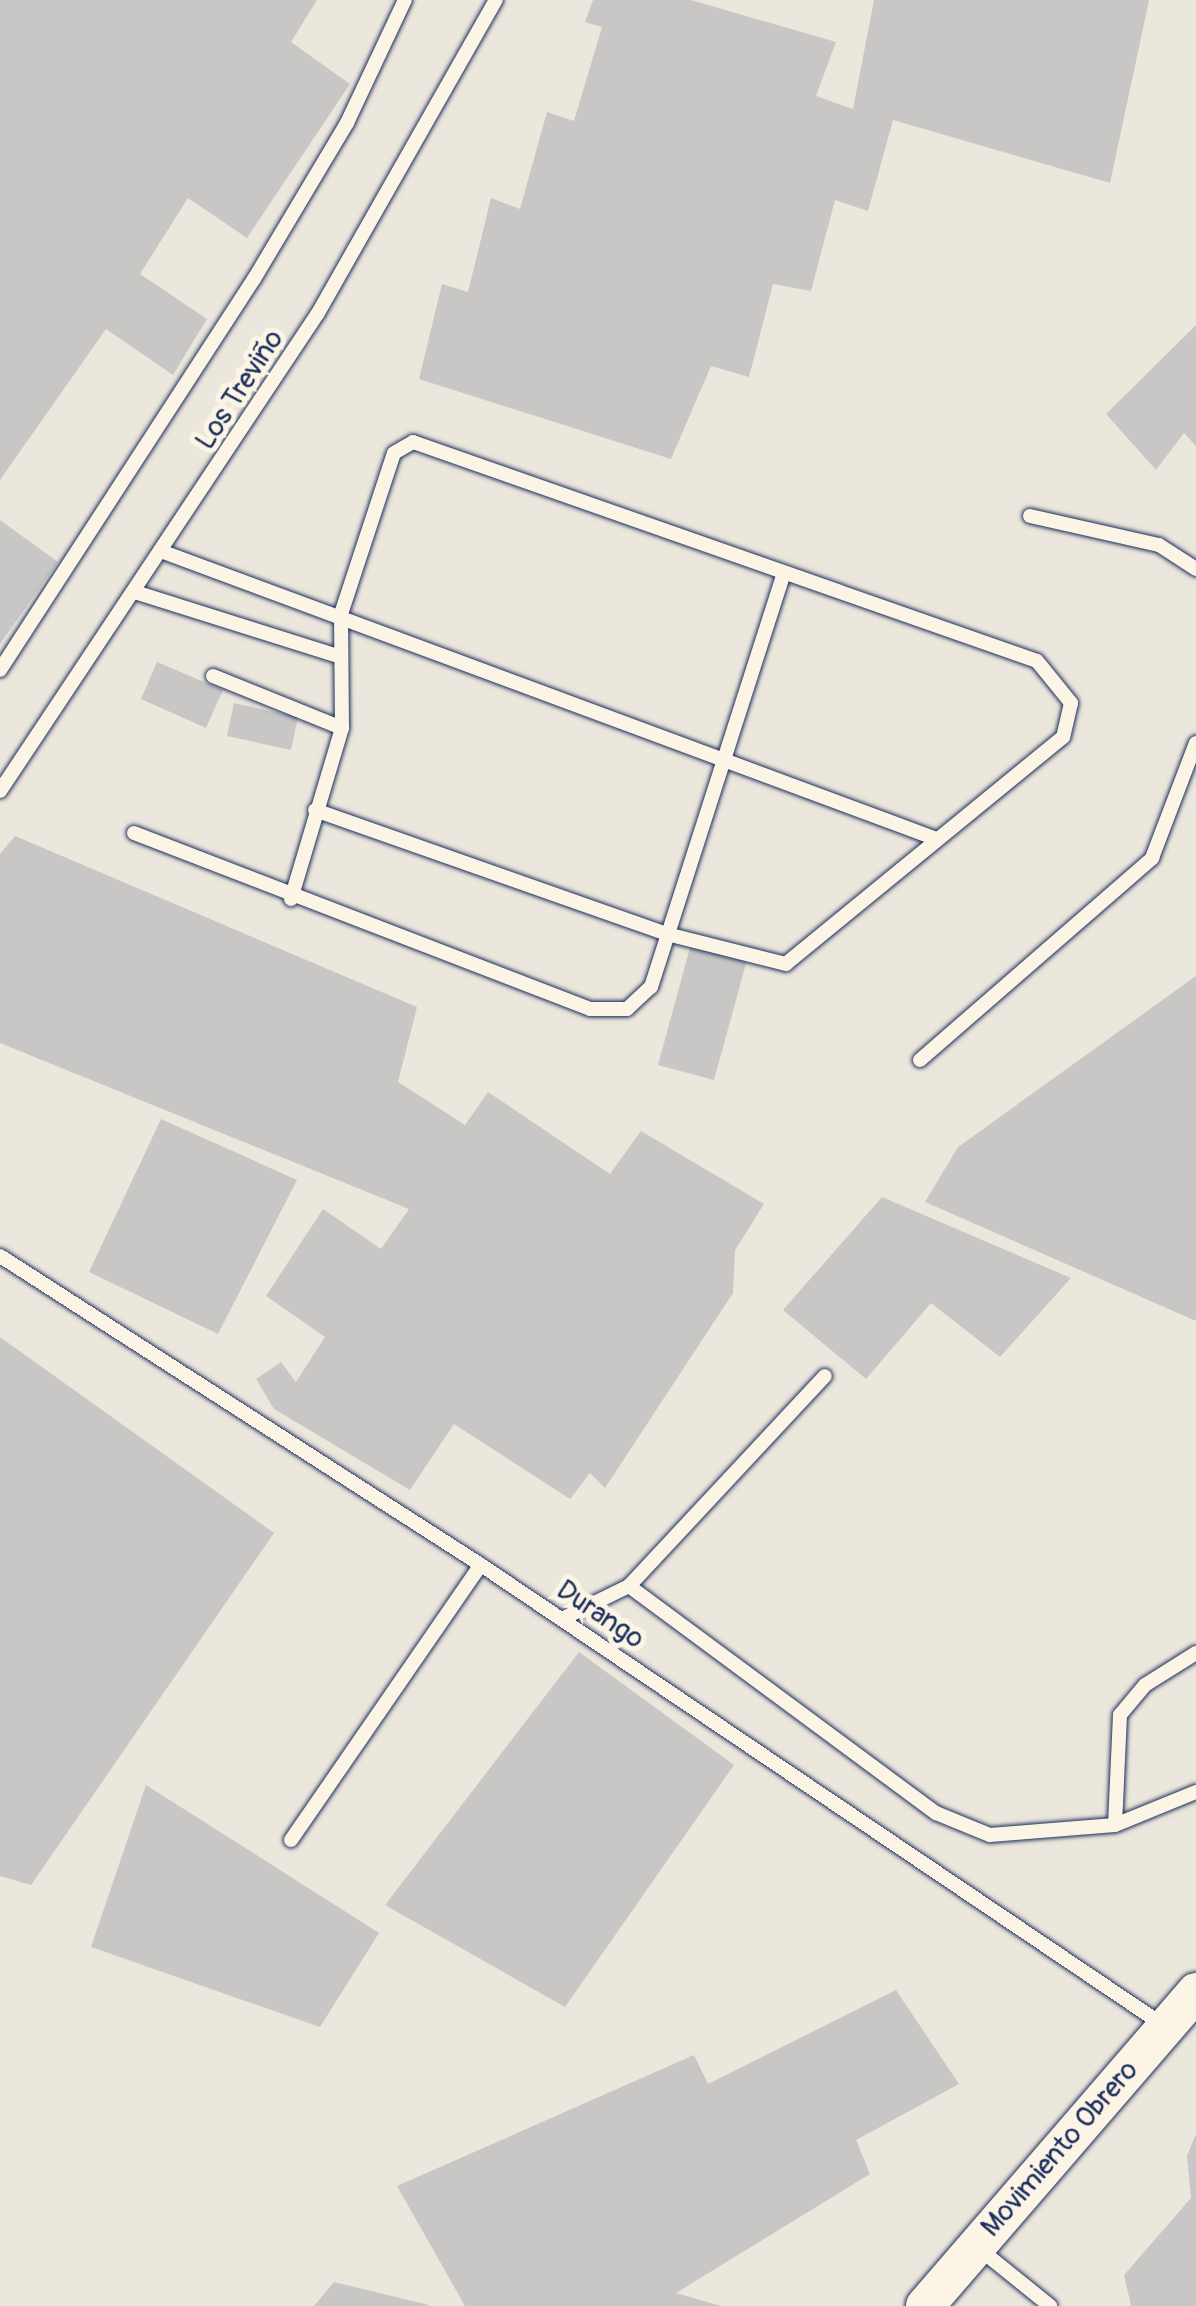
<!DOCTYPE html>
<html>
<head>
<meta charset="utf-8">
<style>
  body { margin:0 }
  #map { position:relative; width:1196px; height:2306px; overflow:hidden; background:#fcf5e5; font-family:Pangolin,sans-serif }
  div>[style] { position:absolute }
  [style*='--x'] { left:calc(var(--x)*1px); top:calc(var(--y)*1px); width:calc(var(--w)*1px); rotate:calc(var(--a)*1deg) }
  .built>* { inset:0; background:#ece7dc }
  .building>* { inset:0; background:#c8c7c6 }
  .roads { filter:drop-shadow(0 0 2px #1b2f5e) drop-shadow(0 0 2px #1b2f5e) }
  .lane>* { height:14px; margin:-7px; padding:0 7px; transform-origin:7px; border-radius:7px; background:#fcf5e5 }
  .secondary>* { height:38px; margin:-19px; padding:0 19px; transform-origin:19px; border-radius:19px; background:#fcf5e5 }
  span { translate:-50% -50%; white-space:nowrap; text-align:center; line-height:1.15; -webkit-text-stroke:10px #fcf5e5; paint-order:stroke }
  .street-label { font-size:28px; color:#1b2f5e }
</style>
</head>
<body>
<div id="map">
  <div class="built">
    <div style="clip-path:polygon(0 0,1196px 0,1196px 2306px,0 2306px)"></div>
  </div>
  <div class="building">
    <div style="clip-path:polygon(0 0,317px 0,291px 42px,350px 84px,247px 238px,188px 198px,140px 274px,207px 319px,173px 375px,106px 329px,0 480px)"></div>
    <div style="clip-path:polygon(593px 0,691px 0,836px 42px,816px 96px,853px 109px,874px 0,1149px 0,1110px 183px,893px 120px,868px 211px,835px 200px,811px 291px,773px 284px,749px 377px,711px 366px,671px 459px,419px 379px,442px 284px,468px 292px,491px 198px,520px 209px,547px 112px,574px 121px,602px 27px,585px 22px)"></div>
    <div style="clip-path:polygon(1196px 325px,1196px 446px,1184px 433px,1156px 470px,1106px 414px)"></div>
    <div style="clip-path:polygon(0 520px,58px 562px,0 644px)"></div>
    <div style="clip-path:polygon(157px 662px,223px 690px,206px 728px,141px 699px)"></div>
    <div style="clip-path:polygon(234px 703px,298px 717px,291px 750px,227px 736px)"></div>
    <div style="clip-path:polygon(15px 836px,417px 1007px,398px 1082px,465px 1125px,488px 1092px,610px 1174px,641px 1131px,764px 1204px,735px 1250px,733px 1293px,605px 1488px,590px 1473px,570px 1499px,454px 1424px,410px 1490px,274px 1409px,256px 1379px,281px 1362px,296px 1382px,325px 1337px,266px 1296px,323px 1209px,381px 1249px,409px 1209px,0 1043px,0 854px)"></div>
    <div style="clip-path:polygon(691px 944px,747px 960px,714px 1080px,658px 1065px)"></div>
    <div style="clip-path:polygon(1196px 976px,1196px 1321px,925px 1202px,958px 1147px)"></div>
    <div style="clip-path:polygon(161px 1119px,297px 1180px,218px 1334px,89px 1272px)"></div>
    <div style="clip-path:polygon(882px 1197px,1071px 1278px,1000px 1357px,931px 1303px,866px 1379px,783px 1310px)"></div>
    <div style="clip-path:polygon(0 1337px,274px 1533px,31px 1885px,0 1876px)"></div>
    <div style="clip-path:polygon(579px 1652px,734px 1765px,565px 2007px,385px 1905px)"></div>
    <div style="clip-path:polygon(146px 1785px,379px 1933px,320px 2027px,91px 1947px)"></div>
    <div style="clip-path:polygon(896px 1990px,959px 2084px,856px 2140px,870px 2174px,676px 2293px,721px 2306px,465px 2306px,397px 2186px,694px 2055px,708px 2084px)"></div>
    <div style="clip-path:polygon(1196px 2134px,1196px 2306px,1131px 2306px,1124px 2275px,1191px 2198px,1187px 2156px)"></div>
    <div style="clip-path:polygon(334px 2282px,429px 2305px,429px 2306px,314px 2306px)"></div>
  </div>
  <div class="roads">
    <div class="lane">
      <div style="--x:1030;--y:516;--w:132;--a:12.7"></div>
      <div style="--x:1159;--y:545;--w:44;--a:33"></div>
      <div style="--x:166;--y:553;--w:819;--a:20.36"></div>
      <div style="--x:138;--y:593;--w:210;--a:17.5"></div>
      <div style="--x:0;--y:670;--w:466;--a:-57"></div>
      <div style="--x:254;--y:279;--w:182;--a:-59.2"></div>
      <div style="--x:347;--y:123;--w:136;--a:-64.8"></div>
      <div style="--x:213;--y:676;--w:139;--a:22"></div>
      <div style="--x:342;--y:728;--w:114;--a:-90.5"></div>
      <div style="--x:341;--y:614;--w:169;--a:-71.8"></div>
      <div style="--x:394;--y:453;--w:22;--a:-30"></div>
      <div style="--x:413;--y:442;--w:661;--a:19.34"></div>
      <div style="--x:1037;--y:661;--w:54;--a:51"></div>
      <div style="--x:1071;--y:703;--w:35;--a:103"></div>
      <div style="--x:1063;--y:737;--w:358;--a:140.7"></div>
      <div style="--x:786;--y:964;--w:123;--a:-165.9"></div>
      <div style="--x:667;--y:934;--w:373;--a:-160.6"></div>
      <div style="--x:0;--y:791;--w:574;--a:-56.37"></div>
      <div style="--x:318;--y:313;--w:360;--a:-60.4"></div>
      <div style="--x:134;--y:833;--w:489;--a:21.1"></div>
      <div style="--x:590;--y:1009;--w:37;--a:0"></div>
      <div style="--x:627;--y:1009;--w:33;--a:-43"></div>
      <div style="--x:651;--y:987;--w:435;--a:-72.2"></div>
      <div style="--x:291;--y:899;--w:178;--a:-73.4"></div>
      <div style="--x:920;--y:1060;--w:308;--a:-41"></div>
      <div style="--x:1152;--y:858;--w:123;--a:-69.1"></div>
      <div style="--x:0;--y:1256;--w:572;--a:32.72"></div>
      <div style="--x:481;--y:1565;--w:823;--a:34"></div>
      <div style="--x:629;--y:1586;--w:287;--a:-47"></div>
      <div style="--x:562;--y:1619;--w:75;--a:-26.2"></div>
      <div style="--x:629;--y:1586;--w:382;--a:36.5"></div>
      <div style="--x:936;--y:1813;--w:58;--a:22.2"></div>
      <div style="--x:990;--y:1835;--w:125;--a:-4.6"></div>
      <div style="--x:1196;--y:1653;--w:60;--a:147.9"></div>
      <div style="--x:1145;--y:1685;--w:39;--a:130"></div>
      <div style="--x:1120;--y:1715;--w:110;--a:92.6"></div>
      <div style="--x:1115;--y:1825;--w:87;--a:-22.2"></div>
      <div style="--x:291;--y:1840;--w:334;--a:-55.4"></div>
      <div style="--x:977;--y:2247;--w:94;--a:38.9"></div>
    </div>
    <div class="secondary">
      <div style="--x:925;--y:2306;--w:415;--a:-49.2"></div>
    </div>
  </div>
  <div class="street-label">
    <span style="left:240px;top:390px;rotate:-57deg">Los Treviño</span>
    <span style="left:600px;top:1615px;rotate:34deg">Durango</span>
    <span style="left:1060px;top:2149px;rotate:-49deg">Movimiento Obrero</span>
  </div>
</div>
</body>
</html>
